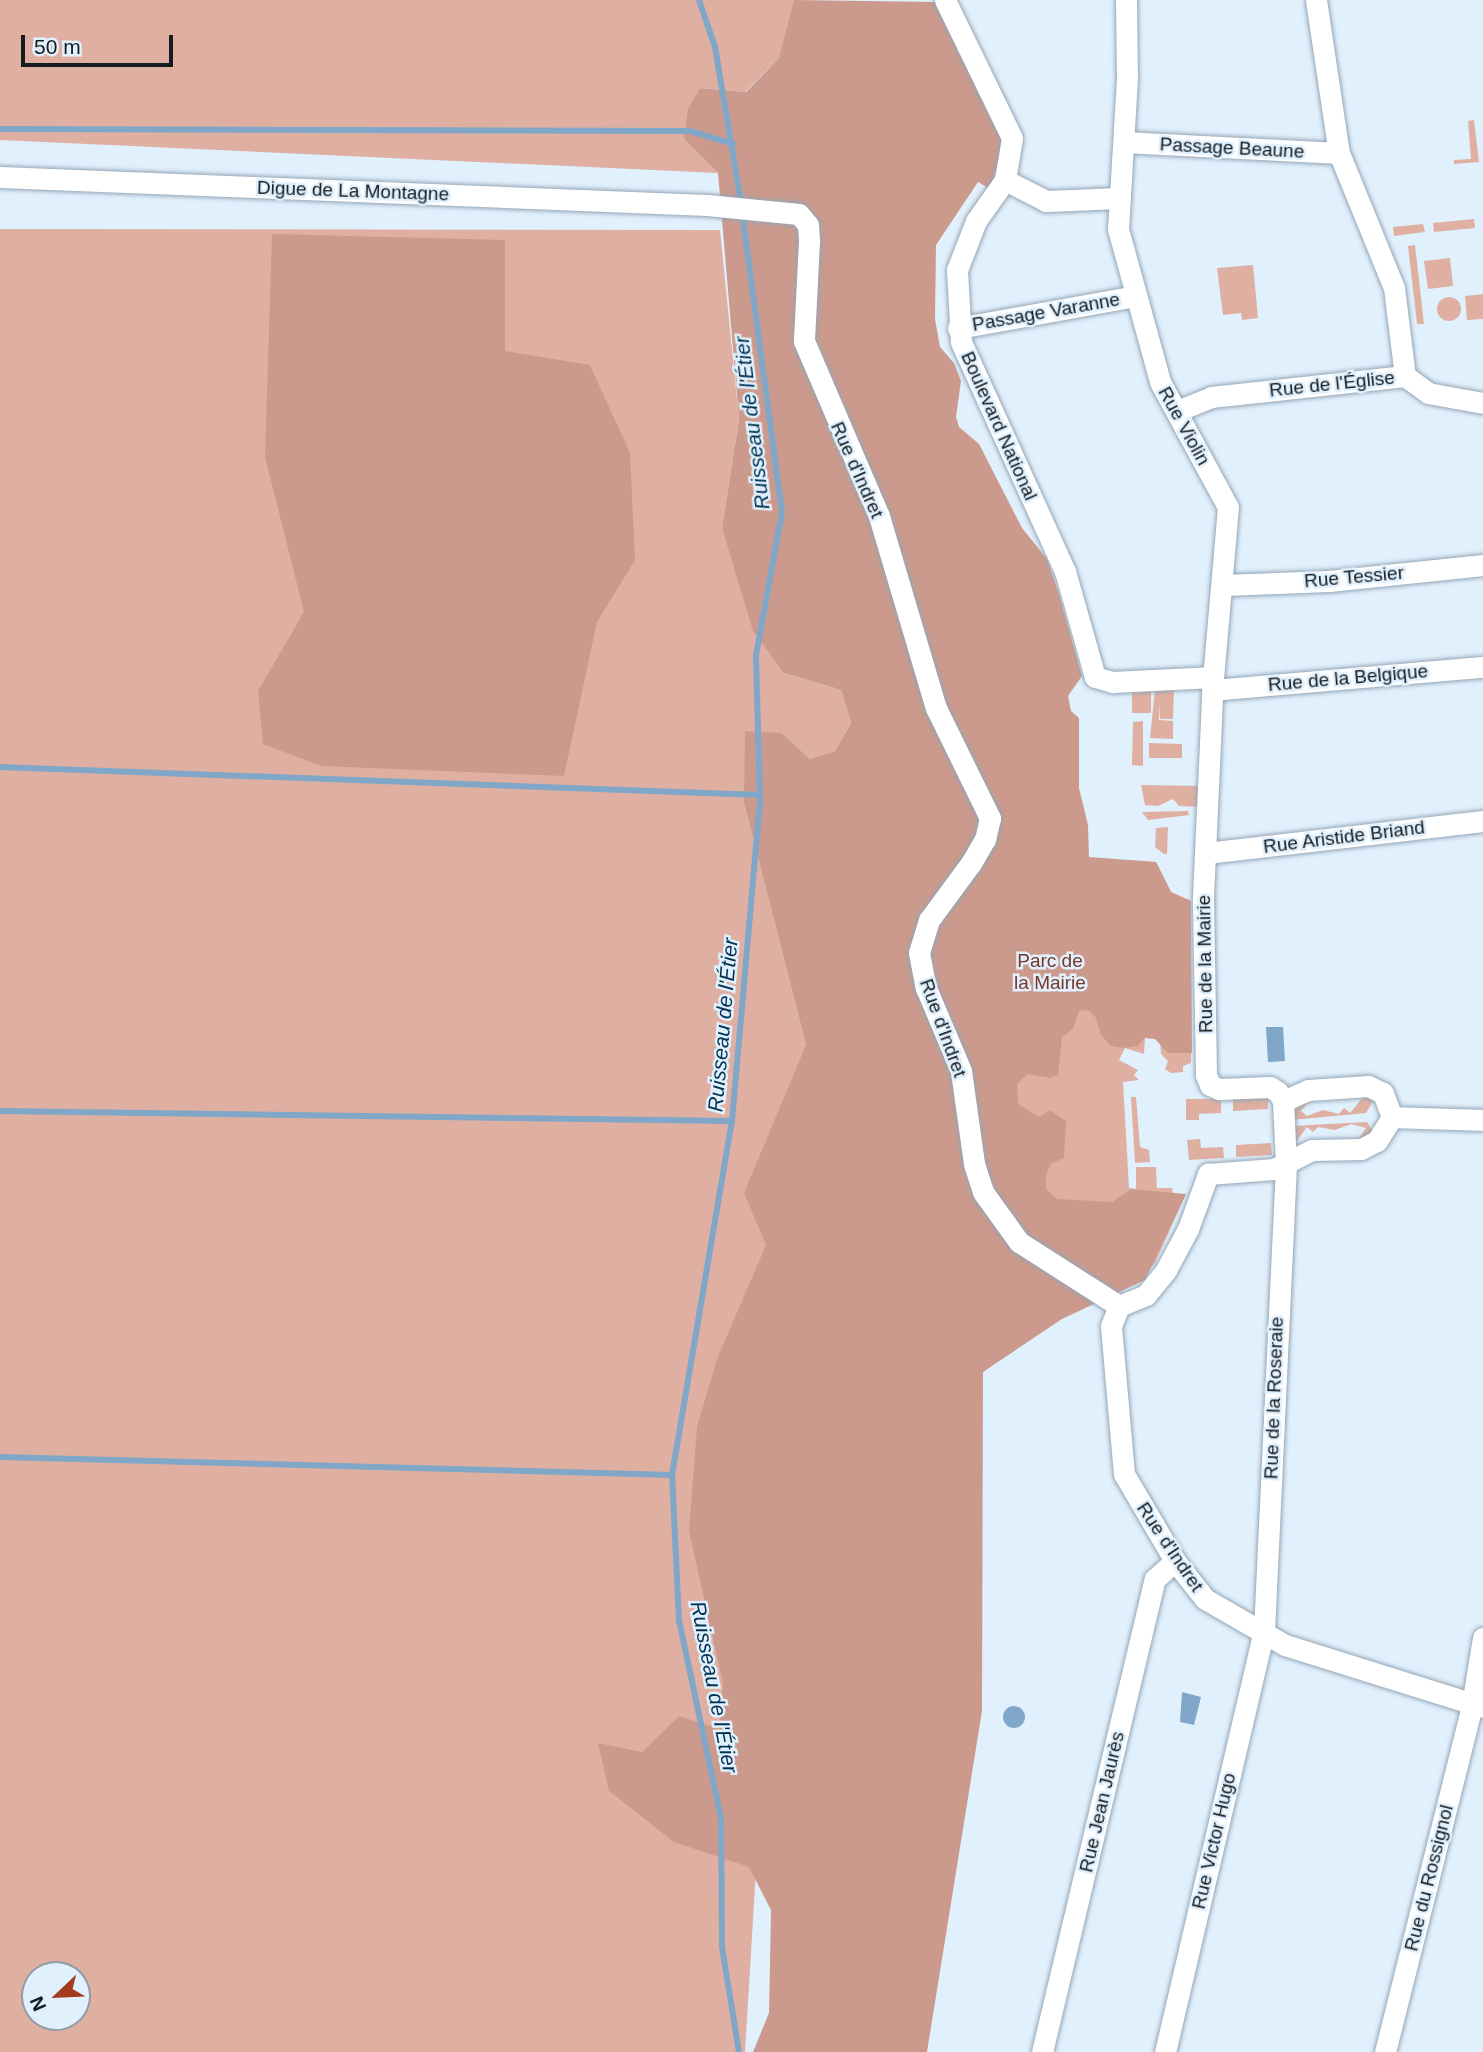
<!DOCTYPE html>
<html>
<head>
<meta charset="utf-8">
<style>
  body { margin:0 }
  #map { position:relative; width:1483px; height:2052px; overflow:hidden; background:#e1f0fd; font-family:Arial,sans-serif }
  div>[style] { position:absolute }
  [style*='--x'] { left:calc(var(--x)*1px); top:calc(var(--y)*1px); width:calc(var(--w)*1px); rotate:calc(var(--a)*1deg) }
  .green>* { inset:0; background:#dfb0a2 }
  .round { border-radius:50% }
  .forest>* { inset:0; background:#cc9a8c }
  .water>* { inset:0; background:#80a7c7 }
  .stream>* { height:6px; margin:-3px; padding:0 3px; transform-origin:3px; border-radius:3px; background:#80a7c7 }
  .roads { filter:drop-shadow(0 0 2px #94a6b5) drop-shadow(0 0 2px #94a6b5) }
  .minor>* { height:21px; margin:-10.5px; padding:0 10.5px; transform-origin:10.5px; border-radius:10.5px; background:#fff }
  span { translate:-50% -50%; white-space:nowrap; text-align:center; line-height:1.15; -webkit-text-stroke:5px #e1f0fd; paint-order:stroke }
  .street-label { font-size:19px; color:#151c21 }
  .park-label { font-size:19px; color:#783827 }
  .water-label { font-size:21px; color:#003151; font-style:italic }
  .north { position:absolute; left:21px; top:1961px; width:70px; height:70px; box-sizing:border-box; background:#e1f0fd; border:2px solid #8f9ba5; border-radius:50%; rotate:247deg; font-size:19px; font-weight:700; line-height:28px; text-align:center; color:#151c21 }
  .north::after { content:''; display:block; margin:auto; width:24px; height:32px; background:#a33c1d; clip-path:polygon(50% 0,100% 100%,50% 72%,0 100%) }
  .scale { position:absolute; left:21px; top:35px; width:152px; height:32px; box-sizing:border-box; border:4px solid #151c21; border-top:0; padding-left:9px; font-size:21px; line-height:24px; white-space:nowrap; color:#151c21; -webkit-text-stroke:5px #e1f0fd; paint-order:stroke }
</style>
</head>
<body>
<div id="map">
  <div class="green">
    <div style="clip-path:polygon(0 0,794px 0,796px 4px,779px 58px,745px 92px,700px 88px,684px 139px,718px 173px,0 140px)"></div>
    <div style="clip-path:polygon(1474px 120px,1479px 162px,1454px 164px,1454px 160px,1471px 159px,1468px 121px)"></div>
    <div style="clip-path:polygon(1474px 219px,1475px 228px,1434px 232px,1433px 223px)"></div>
    <div style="clip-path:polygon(1423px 224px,1425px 232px,1394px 236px,1393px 227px)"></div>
    <div style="clip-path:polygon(evenodd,0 229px,720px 230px,739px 419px,722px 528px,784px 673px,841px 690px,851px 723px,835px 751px,810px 759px,782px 733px,744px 803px,806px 1045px,745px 2052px,0 2052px,0 229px,35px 1975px,77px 1975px,77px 2017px,35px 2017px,35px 1975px)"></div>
    <div style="clip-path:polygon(1415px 245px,1424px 324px,1417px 324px,1408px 246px)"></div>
    <div style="clip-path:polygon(1450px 258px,1453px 286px,1428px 289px,1424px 261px)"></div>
    <div style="clip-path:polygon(1253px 265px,1258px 318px,1242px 320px,1241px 313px,1223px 315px,1217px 268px)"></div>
    <div style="clip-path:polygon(1483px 294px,1483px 319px,1467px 320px,1465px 296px)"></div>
    <div class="round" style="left:1437px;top:297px;width:24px;height:24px"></div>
    <div style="clip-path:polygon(1132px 689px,1151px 689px,1151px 713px,1132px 713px)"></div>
    <div style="clip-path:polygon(1155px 689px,1174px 690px,1173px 719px,1160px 719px,1160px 702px,1159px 720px,1173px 721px,1173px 739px,1150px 738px)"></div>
    <div style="clip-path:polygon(1143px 721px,1143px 766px,1132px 765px,1133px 722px)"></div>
    <div style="clip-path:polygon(1149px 743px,1182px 744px,1182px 758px,1149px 758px)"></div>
    <div style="clip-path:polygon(1141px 785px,1202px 786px,1200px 807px,1179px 806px,1173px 799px,1158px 806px,1145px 805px)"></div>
    <div style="clip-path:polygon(1188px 811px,1189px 815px,1148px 820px,1142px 812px)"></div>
    <div style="clip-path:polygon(1168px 827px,1167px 854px,1164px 854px,1155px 847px,1156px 828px)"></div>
    <div style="clip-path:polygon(1089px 858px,1156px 862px,1171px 892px,1191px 901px,1191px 1063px,1183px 1066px,1183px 1072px,1171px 1073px,1165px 1069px,1168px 1061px,1161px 1054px,1160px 1039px,1145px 1038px,1144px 1054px,1125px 1048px,1119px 1060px,1138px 1070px,1134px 1075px,1139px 1080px,1123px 1082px,1129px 1188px,1136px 1189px,1136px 1167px,1156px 1167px,1157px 1188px,1172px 1188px,1173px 1195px,1186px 1194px,1155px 1263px,1136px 1285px,1048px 1249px,941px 924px)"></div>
    <div style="clip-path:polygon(1364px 1096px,1373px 1101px,1366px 1113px,1291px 1120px,1297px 1107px,1310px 1100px,1301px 1111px,1307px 1116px,1323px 1110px,1339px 1114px,1344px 1108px,1350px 1113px)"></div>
    <div style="clip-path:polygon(1131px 1097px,1136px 1097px,1140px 1147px,1149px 1150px,1150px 1162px,1135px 1163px)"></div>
    <div style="clip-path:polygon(1268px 1097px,1268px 1109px,1233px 1111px,1233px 1099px)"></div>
    <div style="clip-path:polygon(1186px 1099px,1221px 1099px,1221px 1113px,1199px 1114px,1199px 1120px,1186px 1120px)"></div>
    <div style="clip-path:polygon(1367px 1122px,1374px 1133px,1358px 1140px,1366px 1128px,1351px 1124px,1335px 1130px,1318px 1127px,1313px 1132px,1307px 1127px,1295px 1143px,1291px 1126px)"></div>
    <div style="clip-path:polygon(1200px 1139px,1201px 1148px,1223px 1147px,1224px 1158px,1189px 1160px,1187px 1140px)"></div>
    <div style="clip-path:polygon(1271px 1143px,1272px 1155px,1236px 1157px,1236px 1145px)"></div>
  </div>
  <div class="forest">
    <div style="clip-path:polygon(794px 0,936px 2px,1005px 140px,990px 189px,978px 182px,936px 245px,935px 319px,940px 347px,954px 363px,961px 381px,956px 417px,959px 427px,979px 444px,1022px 528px,1047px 559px,1059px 594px,1082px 676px,1068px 696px,1071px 711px,1079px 718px,1079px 788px,1088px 825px,1089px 857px,1156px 862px,1171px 892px,1191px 901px,1192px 1053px,1168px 1053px,1155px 1039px,1145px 1038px,1138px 1046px,1125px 1048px,1111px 1046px,1101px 1035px,1096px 1018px,1088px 1010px,1079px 1011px,1073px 1029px,1062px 1037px,1058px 1075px,1050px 1078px,1027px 1074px,1017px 1084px,1018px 1104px,1039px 1117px,1050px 1110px,1066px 1121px,1064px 1158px,1051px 1164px,1046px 1175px,1046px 1189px,1057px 1199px,1112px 1202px,1131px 1189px,1186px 1194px,1145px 1280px,1062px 1319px,983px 1372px,982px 1711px,927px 2052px,753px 2052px,769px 2013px,771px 1910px,749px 1867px,674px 1842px,609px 1791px,598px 1743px,642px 1752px,679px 1716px,719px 1729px,723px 1684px,689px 1531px,697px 1427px,717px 1359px,766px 1245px,744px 1193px,806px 1045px,744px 803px,745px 731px,782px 733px,810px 759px,835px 751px,851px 723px,841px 690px,784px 673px,753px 631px,722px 528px,739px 419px,718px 173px,684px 139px,688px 109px,700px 88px,746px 92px,779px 58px)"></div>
    <div style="clip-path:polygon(272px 234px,505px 240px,505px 351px,590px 365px,630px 453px,635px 560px,597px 622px,564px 776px,321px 766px,263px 744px,258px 691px,304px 612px,265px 457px)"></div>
  </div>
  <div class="water">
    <div style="clip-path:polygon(1283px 1027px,1285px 1061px,1268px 1062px,1266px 1027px)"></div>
    <div style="clip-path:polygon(1182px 1692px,1201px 1697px,1194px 1725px,1180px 1722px)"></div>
    <div class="round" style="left:1003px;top:1706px;width:22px;height:22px"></div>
  </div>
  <div class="stream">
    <div style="--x:699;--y:0;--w:50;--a:71.2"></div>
    <div style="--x:715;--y:47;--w:158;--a:80.5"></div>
    <div style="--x:0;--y:129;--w:690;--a:0.17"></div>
    <div style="--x:690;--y:131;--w:46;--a:16.5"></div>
    <div style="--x:0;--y:767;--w:761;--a:2.11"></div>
    <div style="--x:0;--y:1111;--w:732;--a:0.78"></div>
    <div style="--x:0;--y:1457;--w:672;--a:1.53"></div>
    <div style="--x:739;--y:2052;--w:106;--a:-99.2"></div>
    <div style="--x:722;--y:1947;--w:129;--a:-90.4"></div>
    <div style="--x:721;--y:1818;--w:201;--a:-102"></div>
    <div style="--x:679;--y:1621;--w:146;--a:-92.7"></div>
    <div style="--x:672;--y:1475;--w:359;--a:-80.4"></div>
    <div style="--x:732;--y:1121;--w:321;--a:-85"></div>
    <div style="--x:760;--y:801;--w:146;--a:-91.6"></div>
    <div style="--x:756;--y:655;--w:145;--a:-79.7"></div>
    <div style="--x:782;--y:512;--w:301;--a:-97.6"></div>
  </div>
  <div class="roads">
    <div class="minor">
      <div style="--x:945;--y:0;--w:153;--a:64.1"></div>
      <div style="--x:1012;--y:138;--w:43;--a:99.5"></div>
      <div style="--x:1005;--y:180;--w:50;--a:125.3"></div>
      <div style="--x:976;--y:221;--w:53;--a:111.2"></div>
      <div style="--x:957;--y:270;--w:72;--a:86.8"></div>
      <div style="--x:961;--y:342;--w:252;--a:65.6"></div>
      <div style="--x:1065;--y:571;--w:110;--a:74.2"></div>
      <div style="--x:1095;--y:677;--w:19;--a:16"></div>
      <div style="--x:1113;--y:682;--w:100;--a:-2.9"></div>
      <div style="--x:1126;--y:0;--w:78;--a:89.3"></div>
      <div style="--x:1127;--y:78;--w:151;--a:93.4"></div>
      <div style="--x:1118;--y:229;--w:159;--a:74.6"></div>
      <div style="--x:1160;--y:382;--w:142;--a:61.5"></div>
      <div style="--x:1228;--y:507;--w:171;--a:95"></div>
      <div style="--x:1213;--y:677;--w:224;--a:92.6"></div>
      <div style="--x:1203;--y:901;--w:174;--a:89"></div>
      <div style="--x:1206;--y:1075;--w:11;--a:68"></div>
      <div style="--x:1210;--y:1085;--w:10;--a:24"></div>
      <div style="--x:1219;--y:1089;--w:51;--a:-2.2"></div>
      <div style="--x:1270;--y:1087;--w:9;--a:32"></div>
      <div style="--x:1278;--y:1092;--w:10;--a:61"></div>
      <div style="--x:1283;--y:1101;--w:64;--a:87.3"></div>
      <div style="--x:1286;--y:1165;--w:466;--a:92.7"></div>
      <div style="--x:1264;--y:1630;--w:433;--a:103.2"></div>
      <div style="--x:1316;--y:0;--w:155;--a:81.5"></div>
      <div style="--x:1339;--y:153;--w:146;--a:67.8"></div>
      <div style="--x:1394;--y:288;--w:89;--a:82.9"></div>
      <div style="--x:1124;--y:142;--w:215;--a:2.9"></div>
      <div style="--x:0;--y:177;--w:708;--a:2.27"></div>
      <div style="--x:707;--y:205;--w:92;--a:5.6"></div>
      <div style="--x:799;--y:214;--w:14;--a:51"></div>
      <div style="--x:808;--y:225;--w:16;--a:86"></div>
      <div style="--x:809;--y:241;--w:100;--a:92.9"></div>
      <div style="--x:804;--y:341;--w:190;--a:66.8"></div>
      <div style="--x:879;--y:516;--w:200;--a:73.5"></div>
      <div style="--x:936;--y:708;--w:123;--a:63.9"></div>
      <div style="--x:990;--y:818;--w:22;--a:103"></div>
      <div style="--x:985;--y:839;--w:28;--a:120"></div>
      <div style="--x:971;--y:863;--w:71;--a:126.4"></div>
      <div style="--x:929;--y:920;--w:34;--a:107"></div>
      <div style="--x:919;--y:953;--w:36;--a:79"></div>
      <div style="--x:926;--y:988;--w:90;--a:67.1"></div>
      <div style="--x:961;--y:1071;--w:94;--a:82"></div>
      <div style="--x:974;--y:1164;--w:29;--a:72"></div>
      <div style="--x:983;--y:1192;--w:62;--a:54.2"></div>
      <div style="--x:1019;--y:1242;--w:119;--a:32.6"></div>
      <div style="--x:1005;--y:180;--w:46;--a:27.1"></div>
      <div style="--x:1046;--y:201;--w:74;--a:-2.3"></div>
      <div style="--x:958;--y:328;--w:180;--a:-10.2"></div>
      <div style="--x:1177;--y:411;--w:37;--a:-22"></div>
      <div style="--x:1211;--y:397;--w:195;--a:-6.2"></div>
      <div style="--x:1405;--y:376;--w:29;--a:36"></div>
      <div style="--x:1428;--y:393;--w:56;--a:10.3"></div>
      <div style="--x:1224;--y:585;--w:105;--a:-2.2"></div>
      <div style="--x:1329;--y:581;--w:155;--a:-5.9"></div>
      <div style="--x:1212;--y:690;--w:272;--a:-4.9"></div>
      <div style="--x:1206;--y:853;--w:279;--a:-6.6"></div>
      <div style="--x:1392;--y:1117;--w:91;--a:1.9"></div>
      <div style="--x:1119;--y:1306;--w:22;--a:112"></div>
      <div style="--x:1111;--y:1326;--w:149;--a:85"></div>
      <div style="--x:1124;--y:1474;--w:101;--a:59.6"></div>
      <div style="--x:1175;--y:1561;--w:48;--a:51.7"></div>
      <div style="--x:1205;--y:1599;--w:92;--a:29.9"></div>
      <div style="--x:1285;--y:1645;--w:207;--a:17.4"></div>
      <div style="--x:1119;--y:1306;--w:29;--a:-22"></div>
      <div style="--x:1146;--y:1295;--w:32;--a:-51"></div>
      <div style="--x:1166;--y:1270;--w:47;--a:-61.8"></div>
      <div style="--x:1188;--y:1229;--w:59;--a:-70"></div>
      <div style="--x:1208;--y:1174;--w:66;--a:-4.3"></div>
      <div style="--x:1274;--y:1169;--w:42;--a:-26.6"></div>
      <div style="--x:1312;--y:1150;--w:49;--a:-1.2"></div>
      <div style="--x:1361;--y:1149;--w:18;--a:-27"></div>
      <div style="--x:1377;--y:1141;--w:28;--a:-58"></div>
      <div style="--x:1392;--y:1117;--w:26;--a:-111"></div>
      <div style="--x:1383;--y:1093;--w:17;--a:-155"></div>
      <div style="--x:1368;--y:1086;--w:60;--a:176.2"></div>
      <div style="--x:1308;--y:1090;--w:27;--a:156"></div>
      <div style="--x:1042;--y:2052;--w:486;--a:-76.6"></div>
      <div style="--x:1155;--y:1579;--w:27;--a:-42"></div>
      <div style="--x:1385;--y:2052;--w:358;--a:-75.9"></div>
      <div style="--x:1472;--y:1705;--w:68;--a:-80.7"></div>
    </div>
  </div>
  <div class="street-label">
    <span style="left:1232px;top:148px;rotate:3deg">Passage Beaune</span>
    <span style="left:353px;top:191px;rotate:2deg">Digue de La Montagne</span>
    <span style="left:1046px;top:312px;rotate:-10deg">Passage Varanne</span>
    <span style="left:1332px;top:384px;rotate:-6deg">Rue de l'Église</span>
    <span style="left:999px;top:426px;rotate:66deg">Boulevard National</span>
    <span style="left:1184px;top:426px;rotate:61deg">Rue Violin</span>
    <span style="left:857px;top:470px;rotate:66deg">Rue d'Indret</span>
    <span style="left:1354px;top:577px;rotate:-5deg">Rue Tessier</span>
    <span style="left:1348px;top:678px;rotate:-5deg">Rue de la Belgique</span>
    <span style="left:1344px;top:837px;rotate:-7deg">Rue Aristide Briand</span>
    <span style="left:1205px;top:964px;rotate:-91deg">Rue de la Mairie</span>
    <span style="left:943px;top:1028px;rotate:70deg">Rue d'Indret</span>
    <span style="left:1274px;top:1398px;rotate:-88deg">Rue de la Roseraie</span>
    <span style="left:1170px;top:1547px;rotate:56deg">Rue d'Indret</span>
    <span style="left:1102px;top:1802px;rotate:-77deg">Rue Jean Jaurès</span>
    <span style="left:1214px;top:1841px;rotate:-77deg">Rue Victor Hugo</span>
    <span style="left:1429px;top:1878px;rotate:-76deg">Rue du Rossignol</span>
  </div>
  <div class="park-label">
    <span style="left:1050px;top:972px">Parc de<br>la Mairie</span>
  </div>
  <div class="water-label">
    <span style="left:752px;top:423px;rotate:-97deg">Ruisseau de l'Étier</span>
    <span style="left:723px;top:1025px;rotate:-85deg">Ruisseau de l'Étier</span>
    <span style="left:714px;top:1687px;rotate:79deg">Ruisseau de l'Étier</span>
  </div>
  <div class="north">N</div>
  <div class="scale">50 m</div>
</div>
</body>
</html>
